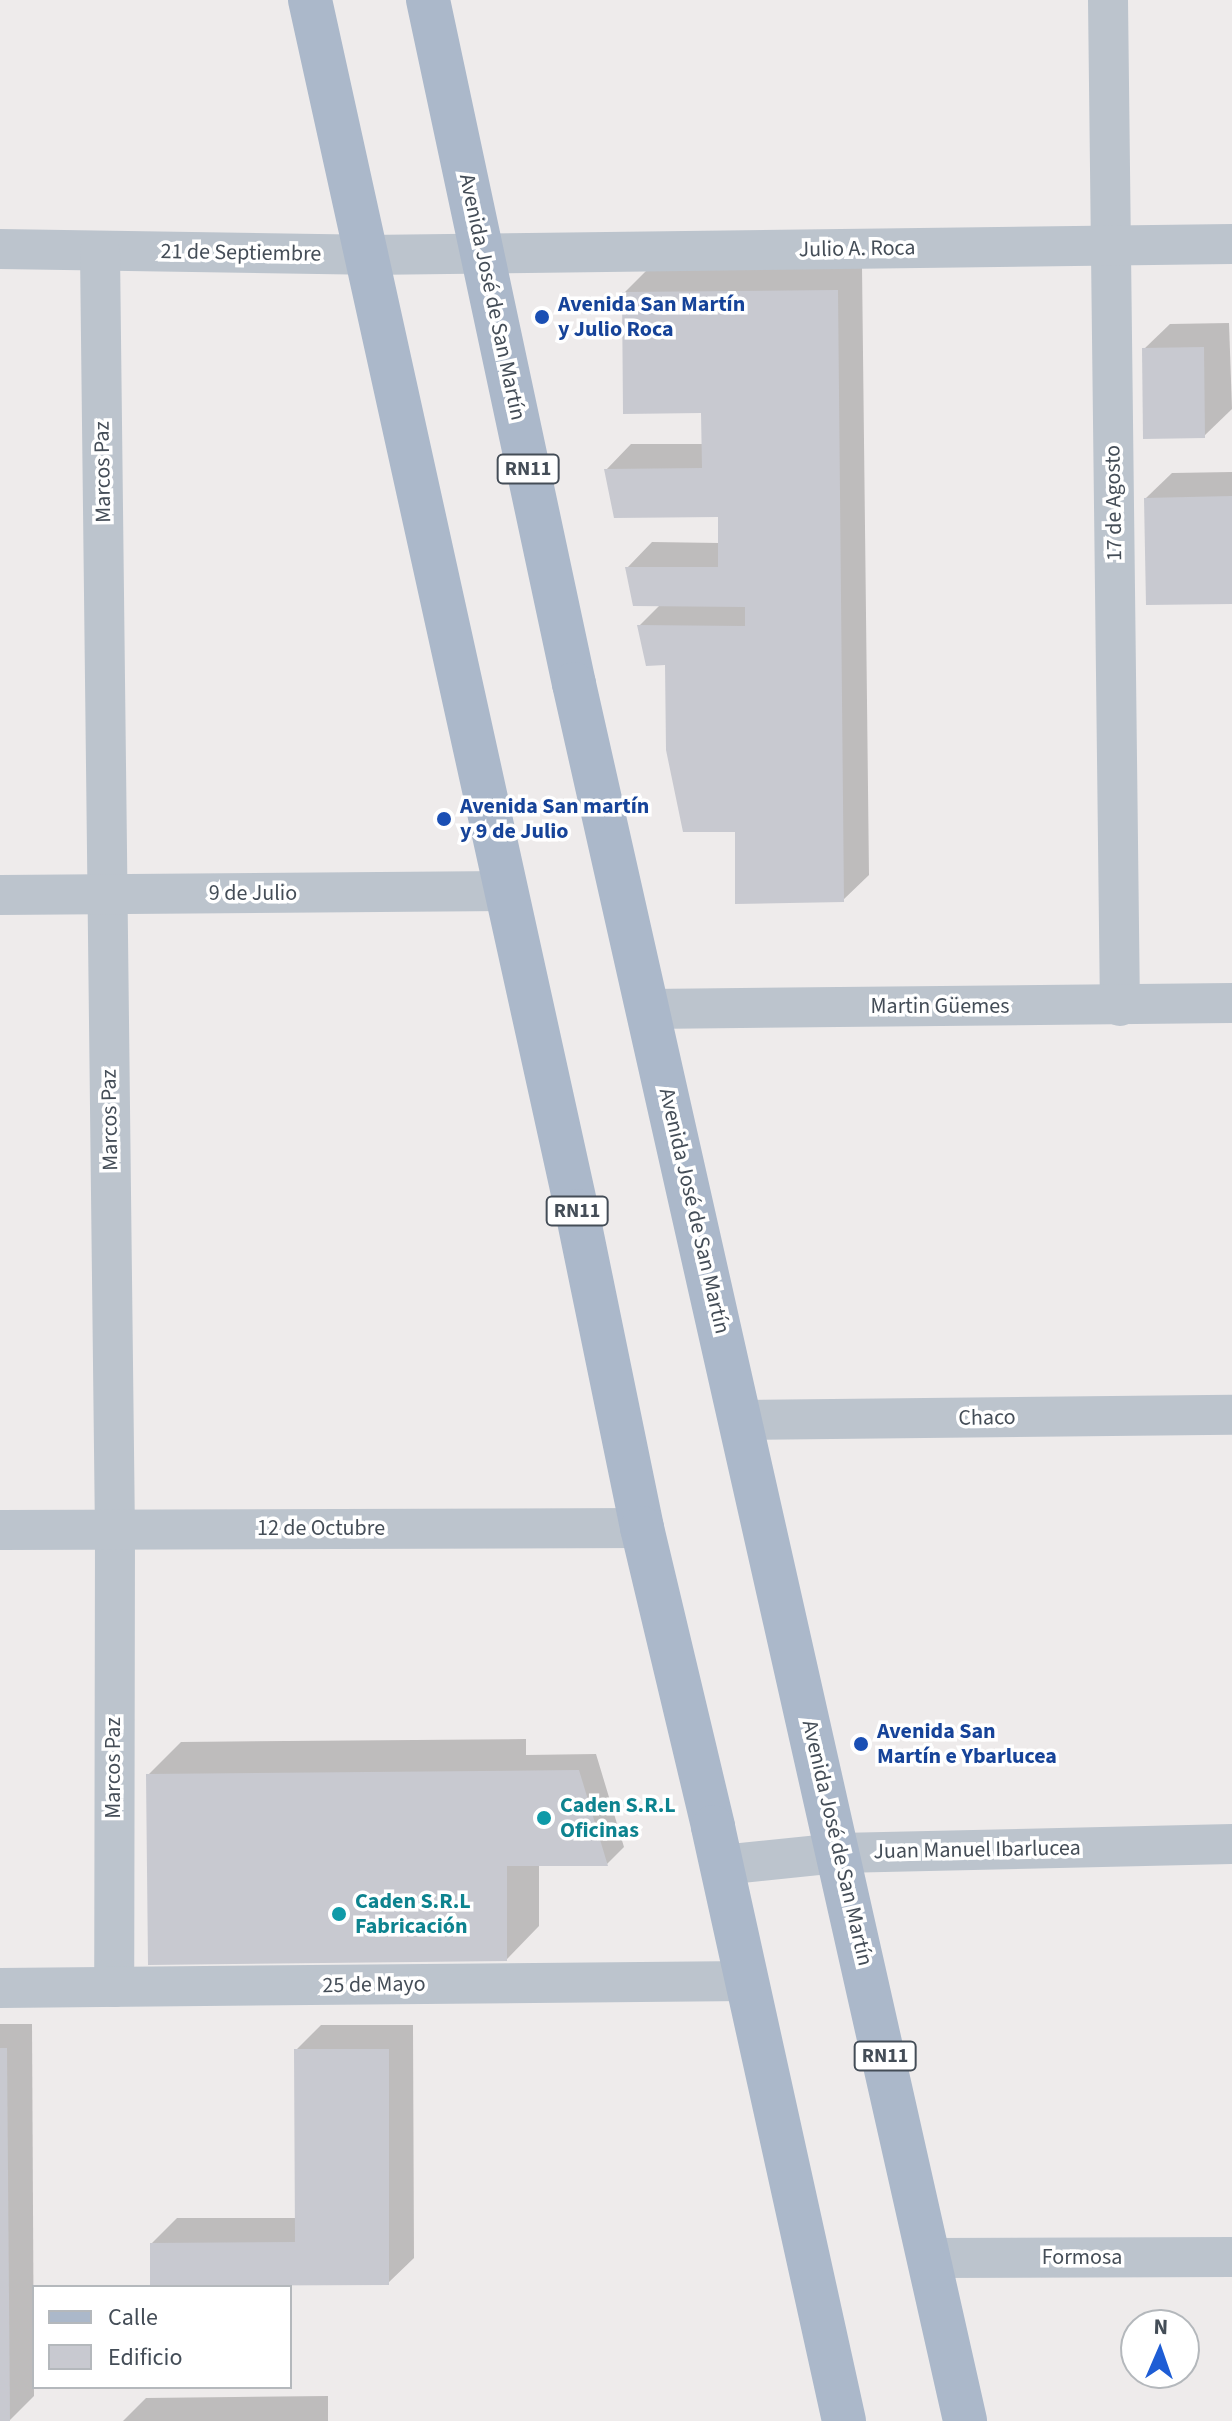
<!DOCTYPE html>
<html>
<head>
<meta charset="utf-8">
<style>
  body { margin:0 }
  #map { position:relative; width:1232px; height:2421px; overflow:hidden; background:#eeebeb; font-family:"Source Sans 3",sans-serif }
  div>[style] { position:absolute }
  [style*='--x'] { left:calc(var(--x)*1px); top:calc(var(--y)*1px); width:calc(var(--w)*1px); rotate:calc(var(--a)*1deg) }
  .shadow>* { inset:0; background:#0003 }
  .building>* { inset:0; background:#c8c9d0 }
  .street>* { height:40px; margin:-20px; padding:0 20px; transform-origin:20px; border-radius:20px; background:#bcc4cd }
  .primary>* { height:44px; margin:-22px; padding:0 22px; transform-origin:22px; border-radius:22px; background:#abb8ca }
  .dots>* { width:22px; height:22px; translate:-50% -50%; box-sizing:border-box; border:4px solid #fff; border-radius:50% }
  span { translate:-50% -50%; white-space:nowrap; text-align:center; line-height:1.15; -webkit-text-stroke:7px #fff; paint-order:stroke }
  .shield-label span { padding:2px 6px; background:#fff; border:2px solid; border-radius:6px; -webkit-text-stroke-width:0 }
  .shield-label { font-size:20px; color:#444d57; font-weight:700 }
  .street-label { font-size:22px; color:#444d57 }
  .transit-label { font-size:22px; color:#164399; font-weight:700 }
  .left { translate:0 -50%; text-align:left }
  .culture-label { font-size:22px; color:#0d838f; font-weight:700 }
  .legend { position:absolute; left:32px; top:2285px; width:260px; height:104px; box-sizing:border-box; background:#fff; border:2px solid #b4b8bc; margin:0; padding:10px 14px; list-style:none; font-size:24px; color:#444d57 }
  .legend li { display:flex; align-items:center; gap:16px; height:40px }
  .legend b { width:40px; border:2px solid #b4b8bc }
  .north { position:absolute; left:1120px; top:2309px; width:80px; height:80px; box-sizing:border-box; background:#fff; border:2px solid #b4b8bc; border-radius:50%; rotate:2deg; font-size:22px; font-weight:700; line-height:32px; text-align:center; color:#444d57 }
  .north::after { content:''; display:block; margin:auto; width:28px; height:36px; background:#1e5dd5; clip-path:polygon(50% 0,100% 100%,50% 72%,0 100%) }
</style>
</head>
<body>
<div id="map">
  <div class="shadow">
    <div style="clip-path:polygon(862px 266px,869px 875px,843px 900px,737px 830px,667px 663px,639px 626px,661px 604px,627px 568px,652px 542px,720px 543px,720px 515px,606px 470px,631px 444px,704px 444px,703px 411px,624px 293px,649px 268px)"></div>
    <div style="clip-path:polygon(1229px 323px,1232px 409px,1204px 436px,1144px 349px,1170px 324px)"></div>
    <div style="clip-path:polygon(1232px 472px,1232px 602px,1146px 498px,1172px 473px)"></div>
    <div style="clip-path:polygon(526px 1739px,526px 1755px,596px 1754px,624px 1847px,607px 1864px,539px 1864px,539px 1926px,507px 1959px,148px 1775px,181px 1742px)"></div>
    <div style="clip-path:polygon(0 2024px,32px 2024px,34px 2396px,9px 2421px,0 2421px)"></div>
    <div style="clip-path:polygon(321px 2025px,413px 2025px,414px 2258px,388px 2283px,152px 2243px,177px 2218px,296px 2218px,296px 2050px)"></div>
    <div style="clip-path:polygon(328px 2396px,328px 2421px,123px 2421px,146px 2398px)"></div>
  </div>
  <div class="building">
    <div style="clip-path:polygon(838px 290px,844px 902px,735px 904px,735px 832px,683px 832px,666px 750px,665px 665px,646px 666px,637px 625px,745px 626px,745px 607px,633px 606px,625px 567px,718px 567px,718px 517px,614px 518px,604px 469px,702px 468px,701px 413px,623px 414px,622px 292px)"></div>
    <div style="clip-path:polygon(1204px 347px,1205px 438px,1143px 439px,1142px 348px)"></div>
    <div style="clip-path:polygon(1232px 496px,1232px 604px,1146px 605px,1144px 498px)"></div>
    <div style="clip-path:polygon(579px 1770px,608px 1866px,507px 1866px,507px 1961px,148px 1965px,146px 1774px)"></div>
    <div style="clip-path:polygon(0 2048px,7px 2048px,10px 2421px,0 2421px)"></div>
    <div style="clip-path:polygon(294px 2049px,389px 2049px,389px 2285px,150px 2286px,150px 2243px,295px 2242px)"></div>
  </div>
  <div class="street">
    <div style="--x:1108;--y:0;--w:1006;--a:89.32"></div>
    <div style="--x:0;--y:249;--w:366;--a:0.9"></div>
    <div style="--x:366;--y:255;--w:866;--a:-0.73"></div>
    <div style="--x:100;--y:252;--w:1278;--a:89.33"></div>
    <div style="--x:115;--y:1530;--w:457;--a:90.1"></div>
    <div style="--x:0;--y:895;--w:506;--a:-0.45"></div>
    <div style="--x:648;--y:1009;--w:584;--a:-0.59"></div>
    <div style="--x:741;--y:1420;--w:491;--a:-0.6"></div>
    <div style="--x:0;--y:1530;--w:642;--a:-0.18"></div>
    <div style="--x:722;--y:1865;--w:118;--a:-5.9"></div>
    <div style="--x:839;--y:1853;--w:393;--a:-1.3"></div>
    <div style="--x:0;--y:1988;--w:747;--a:-0.54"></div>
    <div style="--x:931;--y:2258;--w:301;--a:-0.2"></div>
  </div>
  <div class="primary">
    <div style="--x:310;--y:0;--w:1240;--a:77.57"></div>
    <div style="--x:577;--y:1211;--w:324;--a:78.4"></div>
    <div style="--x:642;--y:1528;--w:307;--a:76.6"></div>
    <div style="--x:713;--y:1827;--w:608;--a:77.56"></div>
    <div style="--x:428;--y:0;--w:699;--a:77.95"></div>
    <div style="--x:574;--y:684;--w:1780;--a:77.31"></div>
  </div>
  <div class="dots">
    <div style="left:542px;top:317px;background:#1a4fb4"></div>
    <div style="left:444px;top:819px;background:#1a4fb4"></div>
    <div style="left:861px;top:1744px;background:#1a4fb4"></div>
    <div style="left:544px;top:1818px;background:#0f9aa8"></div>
    <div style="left:339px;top:1914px;background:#0f9aa8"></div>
  </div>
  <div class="shield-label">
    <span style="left:528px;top:469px">RN11</span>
    <span style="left:577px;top:1211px">RN11</span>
    <span style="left:885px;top:2056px">RN11</span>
  </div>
  <div class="street-label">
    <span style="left:857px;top:249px;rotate:-1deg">Julio A. Roca</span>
    <span style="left:241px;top:253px;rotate:1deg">21 de Septiembre</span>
    <span style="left:492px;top:297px;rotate:78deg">Avenida José de San Martín</span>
    <span style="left:103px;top:472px;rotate:-91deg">Marcos Paz</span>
    <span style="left:1114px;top:503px;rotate:-91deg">17 de Agosto</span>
    <span style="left:253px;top:894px">9 de Julio</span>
    <span style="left:940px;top:1007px">Martin Güemes</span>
    <span style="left:110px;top:1120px;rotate:-91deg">Marcos Paz</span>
    <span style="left:694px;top:1211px;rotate:77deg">Avenida José de San Martín</span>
    <span style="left:987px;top:1418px;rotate:-1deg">Chaco</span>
    <span style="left:321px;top:1529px">12 de Octubre</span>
    <span style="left:114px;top:1768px;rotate:-90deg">Marcos Paz</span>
    <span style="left:837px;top:1843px;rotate:77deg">Avenida José de San Martín</span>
    <span style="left:977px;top:1850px;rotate:-1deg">Juan Manuel Ibarlucea</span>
    <span style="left:374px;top:1985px;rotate:-1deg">25 de Mayo</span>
    <span style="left:1082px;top:2258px">Formosa</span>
  </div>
  <div class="transit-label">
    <span class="left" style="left:558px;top:317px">Avenida San Martín<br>y Julio Roca</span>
    <span class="left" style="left:460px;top:819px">Avenida San martín<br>y 9 de Julio</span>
    <span class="left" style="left:877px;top:1744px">Avenida San<br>Martín e Ybarlucea</span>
  </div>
  <div class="culture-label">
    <span class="left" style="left:560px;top:1818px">Caden S.R.L<br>Oficinas</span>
    <span class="left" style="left:355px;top:1914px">Caden S.R.L<br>Fabricación</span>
  </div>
  <ul class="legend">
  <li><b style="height:10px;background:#abb8ca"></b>Calle</li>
  <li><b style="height:22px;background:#c8c9d0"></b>Edificio</li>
  </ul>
  <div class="north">N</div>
</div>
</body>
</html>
